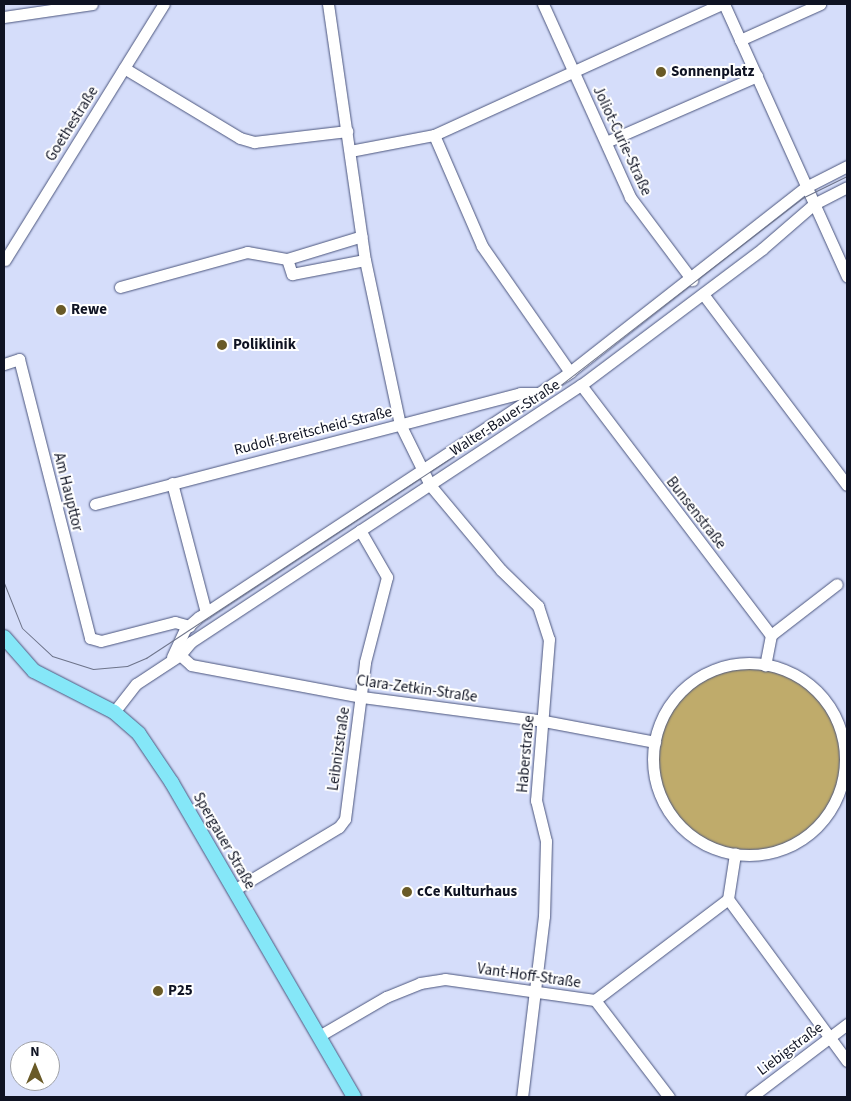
<!DOCTYPE html>
<html>
<head>
<meta charset="utf-8">
<style>
  body { margin:0 }
  #map { position:relative; width:851px; height:1101px; overflow:hidden; background:#d5ddfa; font-family:"Source Sans 3",sans-serif }
  div>[style] { position:absolute }
  [style*='--x'] { left:calc(var(--x)*1px); top:calc(var(--y)*1px); width:calc(var(--w)*1px); rotate:calc(var(--a)*1deg) }
  .green>* { inset:0; background:#bfab6b }
  .round { border-radius:50% }
  .roads { filter:drop-shadow(0 0 1px #4b557d) drop-shadow(0 0 1px #4b557d) }
  .minor>* { height:11px; margin:-5.5px; padding:0 5.5px; transform-origin:5.5px; border-radius:5.5px; background:#fff }
  .minor>.ring { margin:-5.5px; padding:0; box-sizing:content-box; background:none; border:11px solid #fff; border-radius:50% }
  .major>* { height:14px; margin:-7px; padding:0 7px; transform-origin:7px; border-radius:7px; background:#85e7f8 }
  .tram>* { height:1px; margin:-0.5px; padding:0 0.5px; transform-origin:0.5px; border-radius:0.5px; background:#6d7389 }
  .dots>* { width:14px; height:14px; translate:-50% -50%; box-sizing:border-box; border:2px solid #fff; border-radius:50% }
  span { translate:-50% -50%; white-space:nowrap; text-align:center; line-height:1.15; -webkit-text-stroke:4px #fff; paint-order:stroke }
  .poi-label { font-size:15px; color:#0f1323; font-weight:700 }
  .left { translate:0 -50%; text-align:left }
  .street-label { font-size:15px; color:#0f1323 }
  .frame { position:absolute; inset:0; border:5px solid #0f1323; pointer-events:none }
  .north { position:absolute; left:10px; top:1041px; width:50px; height:50px; box-sizing:border-box; background:#fff; border:1px solid #9fa1a7; border-radius:50%; rotate:0deg; font-size:14px; font-weight:700; line-height:20px; text-align:center; color:#0f1323 }
  .north::after { content:''; display:block; margin:auto; width:18px; height:22px; background:#695a27; clip-path:polygon(50% 0,100% 100%,50% 72%,0 100%) }
</style>
</head>
<body>
<div id="map">
  <div class="green">
    <div class="round" style="left:654px;top:663px;width:192px;height:192px"></div>
  </div>
  <div class="roads">
    <div class="minor">
      <div style="--x:328;--y:4;--w:259;--a:81.8"></div>
      <div style="--x:365;--y:260;--w:168;--a:78"></div>
      <div style="--x:400;--y:424;--w:68;--a:63.8"></div>
      <div style="--x:430;--y:485;--w:111;--a:50.1"></div>
      <div style="--x:501;--y:570;--w:52;--a:44.2"></div>
      <div style="--x:538;--y:606;--w:35;--a:72"></div>
      <div style="--x:549;--y:639;--w:162;--a:94.6"></div>
      <div style="--x:536;--y:800;--w:42;--a:76.3"></div>
      <div style="--x:546;--y:841;--w:75;--a:91.5"></div>
      <div style="--x:544;--y:916;--w:182;--a:96.9"></div>
      <div style="--x:543;--y:4;--w:212;--a:65.7"></div>
      <div style="--x:630;--y:197;--w:104;--a:53.2"></div>
      <div style="--x:724;--y:4;--w:299;--a:65.7"></div>
      <div style="--x:4;--y:17;--w:89;--a:-8.4"></div>
      <div style="--x:740;--y:40;--w:88;--a:-24.2"></div>
      <div style="--x:124;--y:68;--w:135;--a:31.1"></div>
      <div style="--x:240;--y:138;--w:15;--a:16"></div>
      <div style="--x:254;--y:142;--w:94;--a:-6.7"></div>
      <div style="--x:434;--y:135;--w:121;--a:66.6"></div>
      <div style="--x:482;--y:246;--w:154;--a:55.1"></div>
      <div style="--x:606;--y:142;--w:165;--a:-23.6"></div>
      <div style="--x:350;--y:151;--w:86;--a:-10.8"></div>
      <div style="--x:434;--y:135;--w:315;--a:-24.5"></div>
      <div style="--x:287;--y:259;--w:78;--a:-17"></div>
      <div style="--x:5;--y:260;--w:301;--a:-58.2"></div>
      <div style="--x:120;--y:287;--w:132;--a:-15.4"></div>
      <div style="--x:247;--y:252;--w:41;--a:9.9"></div>
      <div style="--x:287;--y:259;--w:16;--a:72"></div>
      <div style="--x:292;--y:274;--w:74;--a:-10.9"></div>
      <div style="--x:703;--y:294;--w:239;--a:53"></div>
      <div style="--x:4;--y:364;--w:16;--a:-18"></div>
      <div style="--x:19;--y:359;--w:288;--a:75.7"></div>
      <div style="--x:90;--y:638;--w:11;--a:15"></div>
      <div style="--x:101;--y:641;--w:76;--a:-14.4"></div>
      <div style="--x:175;--y:622;--w:15;--a:16"></div>
      <div style="--x:581;--y:385;--w:314;--a:52.8"></div>
      <div style="--x:771;--y:635;--w:31;--a:101"></div>
      <div style="--x:172;--y:483;--w:134;--a:75.3"></div>
      <div style="--x:95;--y:504;--w:439;--a:-14.6"></div>
      <div style="--x:520;--y:393;--w:20;--a:0"></div>
      <div style="--x:771;--y:635;--w:83;--a:-37.7"></div>
      <div style="--x:180;--y:655;--w:15;--a:42"></div>
      <div style="--x:191;--y:665;--w:174;--a:10.6"></div>
      <div style="--x:362;--y:697;--w:184;--a:7.5"></div>
      <div style="--x:544;--y:721;--w:113;--a:10.7"></div>
      <div style="--x:172;--y:657;--w:31;--a:-65"></div>
      <div style="--x:185;--y:629;--w:18;--a:-41"></div>
      <div style="--x:199;--y:617;--w:440;--a:-33.4"></div>
      <div style="--x:566;--y:375;--w:305;--a:-38.1"></div>
      <div style="--x:806;--y:187;--w:46;--a:-27.1"></div>
      <div class="ring" style="left:653px;top:663px;width:181px;height:181px"></div>
      <div style="--x:114;--y:712;--w:36;--a:-52"></div>
      <div style="--x:136;--y:684;--w:53;--a:-33.4"></div>
      <div style="--x:180;--y:655;--w:17;--a:-50"></div>
      <div style="--x:191;--y:642;--w:467;--a:-33.4"></div>
      <div style="--x:581;--y:385;--w:226;--a:-36.9"></div>
      <div style="--x:762;--y:249;--w:69;--a:-40.9"></div>
      <div style="--x:814;--y:204;--w:37;--a:-27"></div>
      <div style="--x:234;--y:890;--w:122;--a:-31"></div>
      <div style="--x:339;--y:827;--w:10;--a:-53"></div>
      <div style="--x:345;--y:819;--w:158;--a:-82.7"></div>
      <div style="--x:365;--y:662;--w:88;--a:-75.5"></div>
      <div style="--x:387;--y:577;--w:54;--a:-119.9"></div>
      <div style="--x:728;--y:899;--w:201;--a:53.7"></div>
      <div style="--x:595;--y:1000;--w:122;--a:52.7"></div>
      <div style="--x:319;--y:1036;--w:78;--a:-30.2"></div>
      <div style="--x:386;--y:997;--w:37;--a:-22"></div>
      <div style="--x:420;--y:983;--w:25;--a:-9"></div>
      <div style="--x:445;--y:979;--w:151;--a:8"></div>
      <div style="--x:595;--y:1000;--w:167;--a:-37.2"></div>
      <div style="--x:728;--y:899;--w:46;--a:-81.2"></div>
      <div style="--x:751;--y:1097;--w:121;--a:-37.2"></div>
    </div>
    <div class="major">
      <div style="--x:4;--y:637;--w:45;--a:48.6"></div>
      <div style="--x:34;--y:671;--w:90;--a:27.1"></div>
      <div style="--x:114;--y:712;--w:33;--a:41"></div>
      <div style="--x:139;--y:734;--w:59;--a:56"></div>
      <div style="--x:172;--y:783;--w:363;--a:59.9"></div>
    </div>
  </div>
  <div class="tram">
    <div style="--x:4;--y:583;--w:48;--a:68.2"></div>
    <div style="--x:22;--y:628;--w:41;--a:43"></div>
    <div style="--x:52;--y:656;--w:43;--a:17.6"></div>
    <div style="--x:93;--y:669;--w:34;--a:-5"></div>
    <div style="--x:127;--y:666;--w:21;--a:-23"></div>
    <div style="--x:146;--y:658;--w:488;--a:-33.3"></div>
    <div style="--x:554;--y:390;--w:314;--a:-37.7"></div>
    <div style="--x:802;--y:198;--w:50;--a:-26.1"></div>
  </div>
  <div class="dots">
    <div style="left:661px;top:72px;background:#695a27"></div>
    <div style="left:61px;top:310px;background:#695a27"></div>
    <div style="left:222px;top:345px;background:#695a27"></div>
    <div style="left:407px;top:892px;background:#695a27"></div>
    <div style="left:158px;top:991px;background:#695a27"></div>
  </div>
  <div class="poi-label">
    <span class="left" style="left:671px;top:72px">Sonnenplatz</span>
    <span class="left" style="left:71px;top:310px">Rewe</span>
    <span class="left" style="left:233px;top:345px">Poliklinik</span>
    <span class="left" style="left:417px;top:892px">cCe Kulturhaus</span>
    <span class="left" style="left:168px;top:991px">P25</span>
  </div>
  <div class="street-label">
    <span style="left:72px;top:124px;rotate:-58deg">Goethestraße</span>
    <span style="left:622px;top:141px;rotate:65deg">Joliot-Curie-Straße</span>
    <span style="left:505px;top:418px;rotate:-33deg">Walter-Bauer-Straße</span>
    <span style="left:313px;top:431px;rotate:-14deg">Rudolf-Breitscheid-Straße</span>
    <span style="left:68px;top:492px;rotate:76deg">Am Haupttor</span>
    <span style="left:696px;top:513px;rotate:52deg">Bunsenstraße</span>
    <span style="left:417px;top:689px;rotate:8deg">Clara-Zetkin-Straße</span>
    <span style="left:339px;top:749px;rotate:-82deg">Leibnizstraße</span>
    <span style="left:526px;top:754px;rotate:-85deg">Haberstraße</span>
    <span style="left:224px;top:841px;rotate:60deg">Spergauer Straße</span>
    <span style="left:529px;top:976px;rotate:8deg">Vant-Hoff-Straße</span>
    <span style="left:790px;top:1049px;rotate:-37deg">Liebigstraße</span>
  </div>
  <div class="frame"></div>
  <div class="north">N</div>
</div>
</body>
</html>
